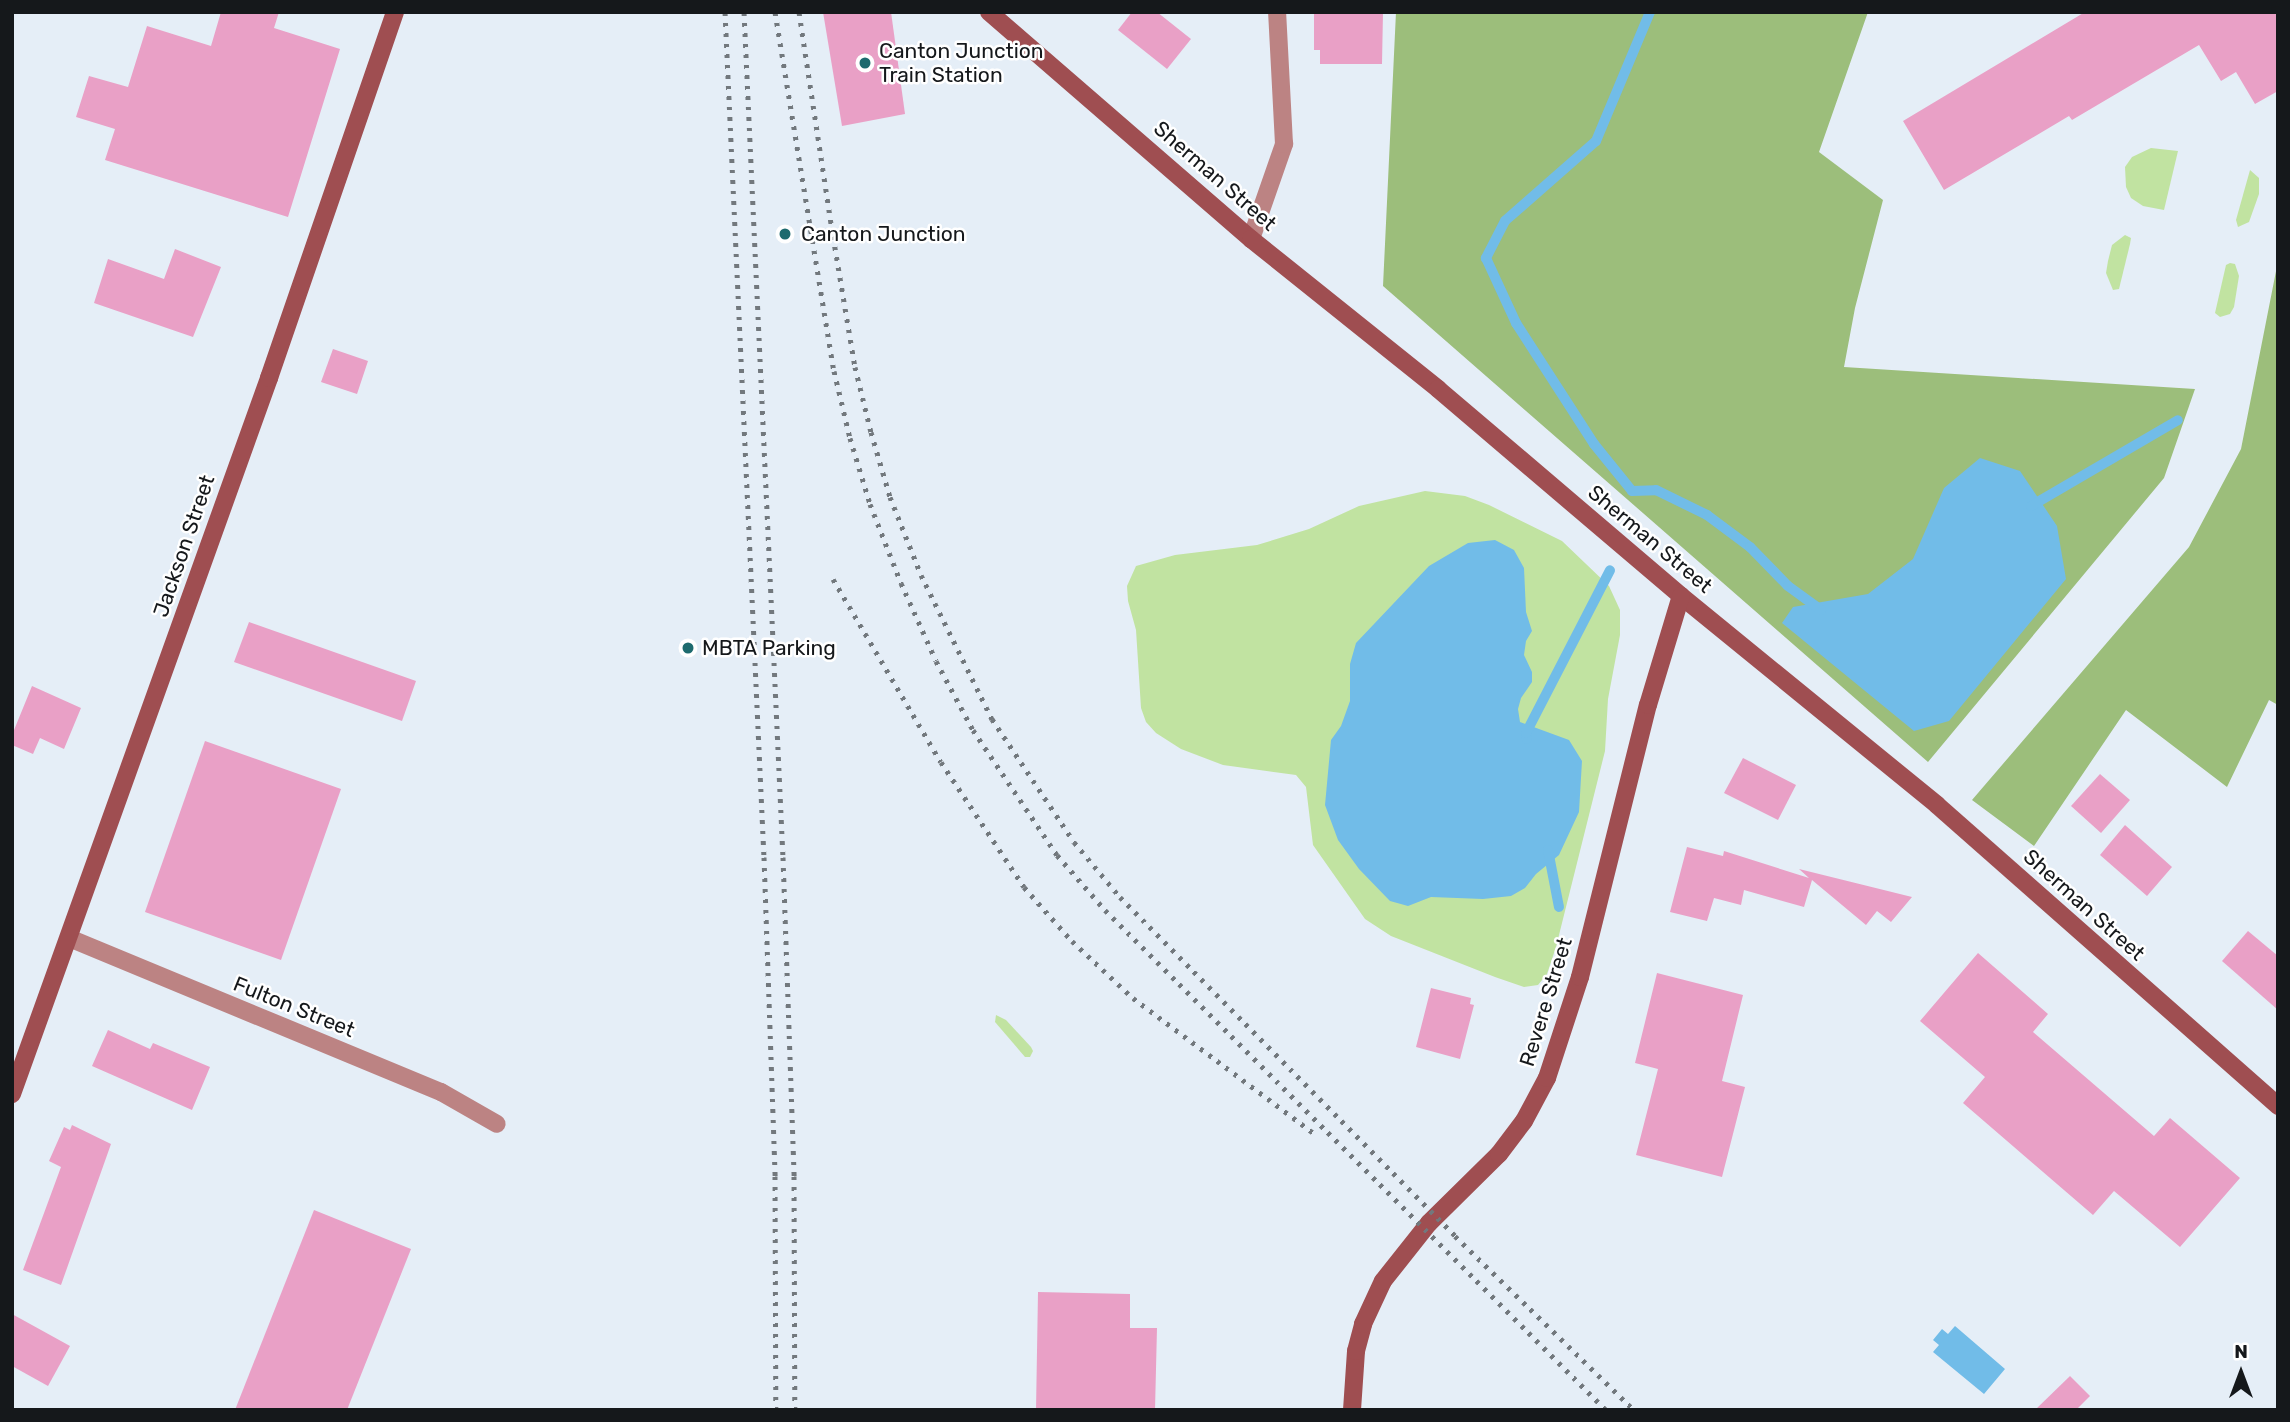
<!DOCTYPE html>
<html>
<head>
<meta charset="utf-8">
<style>
  body { margin:0 }
  #map { position:relative; width:2290px; height:1422px; overflow:hidden; background:#e5eef7; font-family:Rubik,sans-serif }
  div>[style] { position:absolute }
  [style*='--x'] { left:calc(var(--x)*1px); top:calc(var(--y)*1px); width:calc(var(--w)*1px); rotate:calc(var(--a)*1deg) }
  .green>* { inset:0; background:#c1e3a1 }
  .forest>* { inset:0; background:#9cbe7b }
  .water>* { inset:0; background:#71bce8 }
  .stream>* { height:10px; margin:-5px; padding:0 5px; transform-origin:5px; border-radius:5px; background:#71bce8 }
  .building>* { inset:0; background:#e9a0c6 }
  .street>* { height:18px; margin:-9px; padding:0 9px; transform-origin:9px; border-radius:9px; background:#bc8383 }
  .secondary>* { height:18px; margin:-9px; padding:0 9px; transform-origin:9px; border-radius:9px; background:#9f4e51 }
  .rail>* { height:5px; margin-top:-2.5px; transform-origin:0; background:repeating-linear-gradient(90deg,#72787d 0 3.5px,transparent 0 10.5px) }
  .dots>* { width:19px; height:19px; translate:-50% -50%; box-sizing:border-box; border:4px solid #fff; border-radius:50% }
  span { translate:-50% -50%; white-space:nowrap; text-align:center; line-height:1.15; -webkit-text-stroke:5px #fff; paint-order:stroke }
  .poi-label { font-size:21px; color:#15181b }
  .left { translate:0 -50%; text-align:left }
  .street-label { font-size:21px; color:#15181b }
  .frame { position:absolute; inset:0; border:14px solid #15181b; pointer-events:none }
  .north { position:absolute; left:2206px; top:1338px; width:70px; height:70px; -webkit-text-stroke:5px #fff; paint-order:stroke; rotate:0deg; font-size:19px; font-weight:700; line-height:28px; text-align:center; color:#15181b }
  .north::after { content:''; display:block; margin:auto; width:24px; height:32px; background:#15181b; clip-path:polygon(50% 0,100% 100%,50% 72%,0 100%) }
</style>
</head>
<body>
<div id="map">
  <div class="green">
    <div style="clip-path:polygon(2151px 148px,2178px 151px,2164px 210px,2143px 206px,2131px 198px,2126px 187px,2125px 167px,2132px 157px)"></div>
    <div style="clip-path:polygon(2250px 170px,2259px 178px,2259px 194px,2249px 222px,2238px 227px,2236px 220px)"></div>
    <div style="clip-path:polygon(2125px 235px,2131px 238px,2130px 244px,2119px 289px,2113px 290px,2106px 273px,2108px 261px,2112px 245px)"></div>
    <div style="clip-path:polygon(2230px 263px,2235px 264px,2239px 276px,2234px 307px,2230px 314px,2220px 317px,2215px 313px,2226px 265px)"></div>
    <div style="clip-path:polygon(1425px 491px,1465px 496px,1489px 505px,1562px 541px,1609px 586px,1620px 610px,1620px 635px,1608px 699px,1605px 751px,1556px 947px,1547px 974px,1538px 985px,1524px 987px,1495px 977px,1391px 936px,1365px 919px,1313px 845px,1306px 787px,1296px 775px,1223px 765px,1181px 749px,1156px 733px,1146px 722px,1141px 708px,1136px 630px,1128px 601px,1127px 586px,1136px 566px,1175px 555px,1257px 545px,1309px 529px,1359px 506px)"></div>
    <div style="clip-path:polygon(996px 1015px,1006px 1020px,1031px 1047px,1033px 1051px,1030px 1057px,1025px 1057px,995px 1022px)"></div>
  </div>
  <div class="forest">
    <div style="clip-path:polygon(1396px 12px,1868px 12px,1819px 152px,1883px 200px,1855px 308px,1844px 367px,2195px 389px,2164px 478px,1928px 762px,1383px 286px)"></div>
    <div style="clip-path:polygon(2278px 261px,2278px 705px,2269px 700px,2227px 787px,2126px 710px,2034px 846px,1972px 800px,2189px 547px,2241px 449px)"></div>
  </div>
  <div class="water">
    <div style="clip-path:polygon(1980px 458px,2020px 471px,2057px 526px,2066px 579px,1949px 721px,1914px 731px,1782px 623px,1793px 607px,1868px 594px,1913px 559px,1944px 488px)"></div>
    <div style="clip-path:polygon(1495px 540px,1514px 550px,1524px 568px,1526px 612px,1532px 631px,1526px 641px,1524px 655px,1532px 672px,1532px 682px,1521px 698px,1518px 709px,1520px 722px,1569px 740px,1582px 761px,1579px 812px,1559px 855px,1536px 874px,1525px 888px,1511px 896px,1483px 899px,1431px 897px,1408px 906px,1390px 901px,1359px 869px,1338px 840px,1325px 805px,1331px 740px,1341px 726px,1350px 701px,1350px 664px,1356px 643px,1429px 566px,1468px 543px)"></div>
    <div style="clip-path:polygon(1955px 1326px,2005px 1369px,1984px 1394px,1933px 1352px,1939px 1345px,1933px 1340px,1942px 1329px,1948px 1334px)"></div>
  </div>
  <div class="stream">
    <div style="--x:1650;--y:12;--w:140;--a:112.7"></div>
    <div style="--x:1596;--y:141;--w:121;--a:138.7"></div>
    <div style="--x:1505;--y:221;--w:42;--a:117.2"></div>
    <div style="--x:1486;--y:258;--w:72;--a:65.2"></div>
    <div style="--x:1516;--y:323;--w:144;--a:57.2"></div>
    <div style="--x:1594;--y:444;--w:60;--a:51"></div>
    <div style="--x:1632;--y:491;--w:24;--a:-2"></div>
    <div style="--x:1656;--y:490;--w:57;--a:26.1"></div>
    <div style="--x:1707;--y:515;--w:54;--a:36.7"></div>
    <div style="--x:1750;--y:547;--w:54;--a:45.7"></div>
    <div style="--x:1788;--y:586;--w:41;--a:36"></div>
    <div style="--x:2031;--y:506;--w:170;--a:-30.3"></div>
    <div style="--x:1527;--y:739;--w:6;--a:-99"></div>
    <div style="--x:1526;--y:733;--w:183;--a:-62.7"></div>
    <div style="--x:1548;--y:850;--w:58;--a:79.1"></div>
  </div>
  <div class="building">
    <div style="clip-path:polygon(221px 12px,279px 12px,274px 28px,340px 49px,288px 217px,105px 160px,115px 129px,76px 117px,89px 76px,128px 87px,147px 26px,211px 46px)"></div>
    <div style="clip-path:polygon(823px 12px,891px 12px,905px 114px,842px 126px)"></div>
    <div style="clip-path:polygon(1132px 12px,1157px 12px,1191px 39px,1167px 69px,1118px 30px)"></div>
    <div style="clip-path:polygon(1314px 12px,1383px 12px,1382px 64px,1320px 64px,1320px 50px,1314px 50px)"></div>
    <div style="clip-path:polygon(2085px 12px,2278px 12px,2278px 91px,2255px 104px,2236px 72px,2221px 81px,2199px 45px,2072px 120px,2069px 116px,1944px 190px,1903px 121px)"></div>
    <div style="clip-path:polygon(175px 249px,221px 267px,193px 337px,94px 303px,108px 259px,164px 279px)"></div>
    <div style="clip-path:polygon(333px 349px,368px 361px,357px 394px,321px 382px)"></div>
    <div style="clip-path:polygon(249px 622px,416px 681px,402px 721px,234px 662px)"></div>
    <div style="clip-path:polygon(32px 686px,81px 708px,64px 749px,40px 738px,33px 754px,12px 745px,12px 735px)"></div>
    <div style="clip-path:polygon(205px 741px,341px 789px,281px 960px,145px 912px)"></div>
    <div style="clip-path:polygon(1743px 758px,1796px 785px,1778px 820px,1724px 793px)"></div>
    <div style="clip-path:polygon(2100px 774px,2130px 800px,2101px 833px,2071px 806px)"></div>
    <div style="clip-path:polygon(2125px 825px,2172px 867px,2147px 896px,2100px 855px)"></div>
    <div style="clip-path:polygon(1687px 847px,1723px 856px,1724px 851px,1809px 878px,1799px 869px,1912px 897px,1891px 922px,1877px 911px,1866px 925px,1812px 880px,1804px 907px,1744px 890px,1741px 905px,1714px 898px,1707px 921px,1670px 912px)"></div>
    <div style="clip-path:polygon(2248px 931px,2278px 956px,2278px 1010px,2222px 961px)"></div>
    <div style="clip-path:polygon(1978px 953px,2048px 1014px,2033px 1032px,2154px 1136px,2170px 1118px,2240px 1178px,2180px 1247px,2114px 1191px,2093px 1215px,1963px 1103px,1985px 1077px,1920px 1021px)"></div>
    <div style="clip-path:polygon(1657px 973px,1743px 995px,1722px 1081px,1745px 1087px,1722px 1177px,1636px 1155px,1658px 1069px,1635px 1063px)"></div>
    <div style="clip-path:polygon(1431px 988px,1471px 998px,1470px 1004px,1474px 1005px,1460px 1059px,1416px 1047px)"></div>
    <div style="clip-path:polygon(108px 1030px,150px 1049px,153px 1043px,210px 1067px,192px 1110px,92px 1066px)"></div>
    <div style="clip-path:polygon(72px 1125px,111px 1144px,61px 1285px,23px 1270px,61px 1167px,49px 1161px,64px 1127px,70px 1130px)"></div>
    <div style="clip-path:polygon(314px 1210px,411px 1249px,347px 1410px,235px 1410px)"></div>
    <div style="clip-path:polygon(1038px 1292px,1130px 1294px,1130px 1328px,1157px 1328px,1155px 1410px,1036px 1410px)"></div>
    <div style="clip-path:polygon(12px 1314px,70px 1346px,48px 1386px,12px 1366px)"></div>
    <div style="clip-path:polygon(2070px 1376px,2090px 1396px,2076px 1410px,2035px 1410px)"></div>
  </div>
  <div class="street">
    <div style="--x:1251;--y:239;--w:101;--a:-70.8"></div>
    <div style="--x:1284;--y:144;--w:132;--a:-93"></div>
    <div style="--x:69;--y:938;--w:403;--a:22.5"></div>
    <div style="--x:441;--y:1092;--w:64;--a:29.7"></div>
  </div>
  <div class="secondary">
    <div style="--x:989;--y:12;--w:347;--a:40.9"></div>
    <div style="--x:1251;--y:239;--w:240;--a:38.7"></div>
    <div style="--x:1438;--y:389;--w:319;--a:40.4"></div>
    <div style="--x:1681;--y:596;--w:330;--a:39.2"></div>
    <div style="--x:1937;--y:805;--w:455;--a:41.4"></div>
    <div style="--x:12;--y:1094;--w:761;--a:-70.25"></div>
    <div style="--x:269;--y:378;--w:387;--a:-71"></div>
    <div style="--x:1352;--y:1410;--w:59;--a:-86.1"></div>
    <div style="--x:1356;--y:1351;--w:28;--a:-75"></div>
    <div style="--x:1363;--y:1324;--w:47;--a:-65.1"></div>
    <div style="--x:1383;--y:1281;--w:74;--a:-51.6"></div>
    <div style="--x:1429;--y:1223;--w:98;--a:-44.6"></div>
    <div style="--x:1499;--y:1154;--w:41;--a:-52.9"></div>
    <div style="--x:1524;--y:1121;--w:49;--a:-61.9"></div>
    <div style="--x:1547;--y:1078;--w:106;--a:-71.9"></div>
    <div style="--x:1580;--y:977;--w:280;--a:-76"></div>
    <div style="--x:1648;--y:705;--w:114;--a:-73.2"></div>
  </div>
  <div class="rail">
    <div style="--x:725;--y:12;--w:846;--a:87.36"></div>
    <div style="--x:764;--y:857;--w:319;--a:88"></div>
    <div style="--x:775;--y:1176;--w:234;--a:89.8"></div>
    <div style="--x:744;--y:12;--w:846;--a:87.36"></div>
    <div style="--x:783;--y:857;--w:319;--a:88"></div>
    <div style="--x:794;--y:1176;--w:234;--a:89.8"></div>
    <div style="--x:775;--y:12;--w:364;--a:80.7"></div>
    <div style="--x:834;--y:371;--w:69;--a:76.6"></div>
    <div style="--x:850;--y:438;--w:69;--a:73.1"></div>
    <div style="--x:870;--y:504;--w:85;--a:68.6"></div>
    <div style="--x:901;--y:583;--w:85;--a:65.8"></div>
    <div style="--x:936;--y:661;--w:78;--a:61.8"></div>
    <div style="--x:973;--y:730;--w:151;--a:56.1"></div>
    <div style="--x:1057;--y:855;--w:73;--a:48.9"></div>
    <div style="--x:1105;--y:910;--w:708;--a:44.94"></div>
    <div style="--x:799;--y:12;--w:227;--a:81.4"></div>
    <div style="--x:833;--y:236;--w:133;--a:80.5"></div>
    <div style="--x:855;--y:367;--w:67;--a:76.2"></div>
    <div style="--x:871;--y:432;--w:68;--a:73.7"></div>
    <div style="--x:890;--y:497;--w:84;--a:68.3"></div>
    <div style="--x:921;--y:575;--w:161;--a:63.8"></div>
    <div style="--x:992;--y:719;--w:148;--a:56.3"></div>
    <div style="--x:1074;--y:842;--w:72;--a:50.1"></div>
    <div style="--x:1120;--y:897;--w:477;--a:45.3"></div>
    <div style="--x:1455;--y:1236;--w:250;--a:44.2"></div>
    <div style="--x:833;--y:579;--w:212;--a:59.5"></div>
    <div style="--x:941;--y:762;--w:150;--a:56.4"></div>
    <div style="--x:1024;--y:887;--w:72;--a:48.4"></div>
    <div style="--x:1072;--y:941;--w:83;--a:43.1"></div>
    <div style="--x:1133;--y:998;--w:227;--a:36.8"></div>
  </div>
  <div class="dots">
    <div style="left:865px;top:63px;background:#1d6a6e"></div>
    <div style="left:785px;top:234px;background:#1d6a6e"></div>
    <div style="left:688px;top:648px;background:#1d6a6e"></div>
  </div>
  <div class="poi-label">
    <span class="left" style="left:879px;top:63px">Canton Junction<br>Train Station</span>
    <span class="left" style="left:801px;top:234px">Canton Junction</span>
    <span class="left" style="left:702px;top:648px">MBTA Parking</span>
  </div>
  <div class="street-label">
    <span style="left:1215px;top:176px;rotate:41deg">Sherman Street</span>
    <span style="left:1650px;top:539px;rotate:40deg">Sherman Street</span>
    <span style="left:184px;top:546px;rotate:-71deg">Jackson Street</span>
    <span style="left:2084px;top:905px;rotate:42deg">Sherman Street</span>
    <span style="left:1546px;top:1002px;rotate:-73deg">Revere Street</span>
    <span style="left:294px;top:1007px;rotate:22deg">Fulton Street</span>
  </div>
  <div class="frame"></div>
  <div class="north">N</div>
</div>
</body>
</html>
